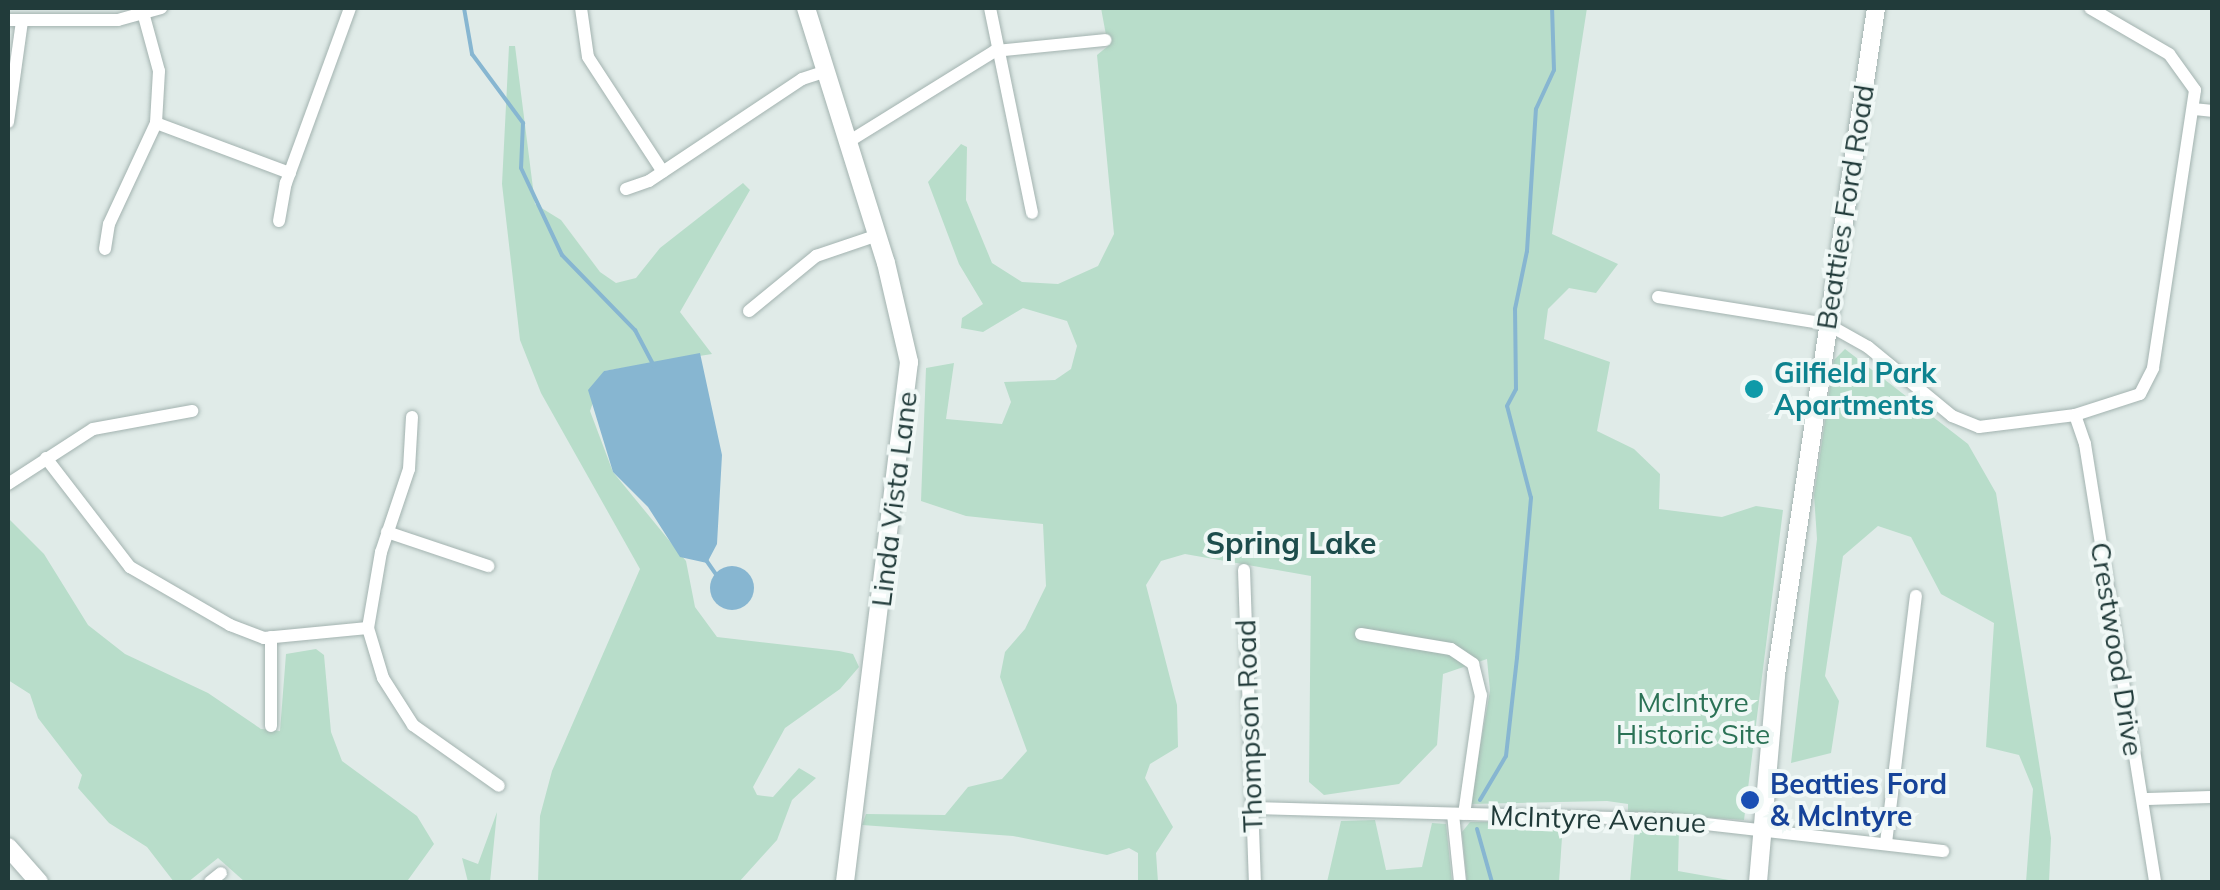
<!DOCTYPE html>
<html>
<head>
<meta charset="utf-8">
<style>
  body { margin:0 }
  #map { position:relative; width:2220px; height:890px; overflow:hidden; background:#e0ebe8; font-family:Mulish,sans-serif }
  div>[style] { position:absolute }
  [style*='--x'] { left:calc(var(--x)*1px); top:calc(var(--y)*1px); width:calc(var(--w)*1px); rotate:calc(var(--a)*1deg) }
  .green>* { inset:0; background:#b8ddca }
  .water>* { inset:0; background:#87b6d1 }
  .round { border-radius:50% }
  .stream>* { height:4px; margin:-2px; padding:0 2px; transform-origin:2px; border-radius:2px; background:#87b6d1 }
  .roads { filter:drop-shadow(0 0 2px #a3b3b0) drop-shadow(0 0 2px #a3b3b0) }
  .street>* { height:12px; margin:-6px; padding:0 6px; transform-origin:6px; border-radius:6px; background:#fff }
  .secondary>* { height:18px; margin:-9px; padding:0 9px; transform-origin:9px; border-radius:9px; background:#fff }
  .dots>* { width:28px; height:28px; translate:-50% -50%; box-sizing:border-box; border:5px solid #f0f8f6; border-radius:50% }
  span { translate:-50% -50%; white-space:nowrap; text-align:center; line-height:1.15; -webkit-text-stroke:8px #f0f8f6; paint-order:stroke }
  .street-label { font-size:28px; color:#213b3a }
  .culture-label { font-size:28px; color:#0d838f; font-weight:700 }
  .left { translate:0 -50%; text-align:left }
  .park-label { font-size:28px; color:#2b7256 }
  .transit-label { font-size:28px; color:#164399; font-weight:700 }
  .neighbourhood-label { font-size:30px; color:#1d4d4c; font-weight:700 }
  .frame { position:absolute; inset:0; border:10px solid #213b3a; pointer-events:none }
</style>
</head>
<body>
<div id="map">
  <div class="green">
    <div style="clip-path:polygon(1101px 8px,1587px 8px,1552px 234px,1618px 264px,1596px 293px,1569px 288px,1548px 309px,1544px 339px,1610px 362px,1597px 431px,1634px 449px,1660px 474px,1659px 509px,1722px 517px,1756px 506px,1783px 510px,1744px 820px,1628px 812px,1628px 804px,1607px 801px,1470px 804px,1490px 691px,1487px 659px,1443px 674px,1437px 745px,1399px 784px,1324px 795px,1309px 782px,1311px 576px,1185px 554px,1161px 561px,1146px 585px,1177px 705px,1178px 747px,1150px 764px,1145px 778px,1173px 827px,1156px 853px,1158px 882px,1138px 882px,1138px 853px,1129px 848px,1107px 855px,1013px 836px,862px 825px,866px 814px,945px 815px,968px 787px,1002px 779px,1027px 751px,1000px 677px,1005px 652px,1025px 629px,1046px 586px,1043px 524px,966px 516px,921px 501px,926px 368px,954px 363px,946px 419px,1002px 424px,1011px 402px,1004px 382px,1055px 380px,1071px 369px,1077px 346px,1067px 321px,1023px 308px,983px 332px,961px 328px,962px 318px,983px 304px,959px 264px,928px 182px,961px 144px,967px 147px,966px 200px,992px 263px,1022px 282px,1058px 284px,1098px 266px,1114px 234px,1097px 55px,1108px 46px)"></div>
    <div style="clip-path:polygon(509px 46px,515px 46px,535px 204px,561px 220px,600px 272px,616px 283px,636px 278px,660px 248px,743px 183px,750px 190px,680px 312px,712px 354px,604px 371px,590px 411px,613px 472px,686px 561px,695px 607px,717px 637px,839px 651px,853px 654px,859px 667px,840px 689px,785px 728px,753px 787px,757px 795px,773px 797px,799px 768px,816px 778px,792px 800px,777px 840px,739px 882px,538px 882px,540px 816px,552px 771px,640px 569px,541px 393px,520px 340px,502px 184px)"></div>
    <div style="clip-path:polygon(1845px 349px,1968px 444px,1996px 493px,2051px 838px,2049px 882px,2026px 882px,2033px 789px,2019px 755px,1986px 747px,1994px 623px,1941px 594px,1911px 537px,1878px 526px,1843px 556px,1825px 676px,1839px 701px,1831px 753px,1791px 763px,1817px 539px,1814px 495px,1834px 360px)"></div>
    <div style="clip-path:polygon(8px 518px,44px 554px,88px 625px,125px 654px,208px 693px,261px 729px,280px 731px,286px 654px,316px 649px,324px 655px,331px 732px,342px 761px,417px 816px,434px 844px,408px 880px,245px 882px,218px 858px,188px 882px,174px 882px,147px 847px,109px 823px,78px 788px,82px 775px,38px 718px,30px 694px,8px 680px)"></div>
    <div style="clip-path:polygon(497px 812px,490px 882px,468px 882px,462px 858px,478px 864px)"></div>
    <div style="clip-path:polygon(1375px 820px,1386px 870px,1422px 867px,1432px 823px,1446px 824px,1452px 882px,1327px 882px,1341px 821px)"></div>
    <div style="clip-path:polygon(1470px 822px,1563px 822px,1559px 882px,1467px 882px,1462px 832px)"></div>
    <div style="clip-path:polygon(1635px 826px,1679px 829px,1678px 871px,1740px 882px,1630px 882px)"></div>
  </div>
  <div class="water">
    <div style="clip-path:polygon(700px 353px,722px 455px,717px 544px,707px 563px,680px 557px,648px 507px,613px 472px,588px 390px,604px 371px)"></div>
    <div class="round" style="left:710px;top:566px;width:44px;height:44px"></div>
  </div>
  <div class="stream">
    <div style="--x:464;--y:8;--w:47;--a:80.1"></div>
    <div style="--x:472;--y:54;--w:86;--a:53.5"></div>
    <div style="--x:523;--y:123;--w:45;--a:92.5"></div>
    <div style="--x:521;--y:168;--w:96;--a:64.8"></div>
    <div style="--x:562;--y:255;--w:105;--a:45.8"></div>
    <div style="--x:635;--y:330;--w:41;--a:62.2"></div>
    <div style="--x:706;--y:560;--w:19;--a:55"></div>
    <div style="--x:1480;--y:800;--w:51;--a:-59.4"></div>
    <div style="--x:1506;--y:756;--w:99;--a:-83.6"></div>
    <div style="--x:1517;--y:658;--w:161;--a:-85"></div>
    <div style="--x:1531;--y:498;--w:95;--a:-104.6"></div>
    <div style="--x:1507;--y:406;--w:19;--a:-62"></div>
    <div style="--x:1516;--y:389;--w:80;--a:-90.7"></div>
    <div style="--x:1515;--y:309;--w:59;--a:-78.3"></div>
    <div style="--x:1527;--y:251;--w:142;--a:-86.4"></div>
    <div style="--x:1536;--y:109;--w:43;--a:-65.2"></div>
    <div style="--x:1554;--y:70;--w:62;--a:-91.8"></div>
    <div style="--x:1477;--y:829;--w:55;--a:74.2"></div>
  </div>
  <div class="roads">
    <div class="street">
      <div style="--x:581;--y:8;--w:49;--a:81.9"></div>
      <div style="--x:588;--y:57;--w:137;--a:56.9"></div>
      <div style="--x:990;--y:8;--w:209;--a:78.4"></div>
      <div style="--x:8;--y:20;--w:110;--a:0"></div>
      <div style="--x:118;--y:20;--w:45;--a:-15.6"></div>
      <div style="--x:2194;--y:109;--w:18;--a:6"></div>
      <div style="--x:8;--y:122;--w:102;--a:-82.1"></div>
      <div style="--x:156;--y:123;--w:143;--a:20.5"></div>
      <div style="--x:848;--y:142;--w:173;--a:-31.8"></div>
      <div style="--x:995;--y:51;--w:111;--a:-5.7"></div>
      <div style="--x:626;--y:189;--w:24;--a:-19"></div>
      <div style="--x:649;--y:181;--w:184;--a:-33.7"></div>
      <div style="--x:802;--y:79;--w:25;--a:-18"></div>
      <div style="--x:279;--y:221;--w:39;--a:-80"></div>
      <div style="--x:286;--y:183;--w:186;--a:-69.9"></div>
      <div style="--x:105;--y:249;--w:25;--a:-81"></div>
      <div style="--x:109;--y:224;--w:111;--a:-65"></div>
      <div style="--x:156;--y:123;--w:52;--a:-86.7"></div>
      <div style="--x:159;--y:71;--w:57;--a:-105.3"></div>
      <div style="--x:1658;--y:297;--w:171;--a:9.1"></div>
      <div style="--x:1827;--y:324;--w:47;--a:29.3"></div>
      <div style="--x:1868;--y:347;--w:109;--a:39.4"></div>
      <div style="--x:1952;--y:416;--w:29;--a:22"></div>
      <div style="--x:1979;--y:427;--w:97;--a:-7.1"></div>
      <div style="--x:2075;--y:415;--w:68;--a:-17.9"></div>
      <div style="--x:2140;--y:394;--w:29;--a:-63"></div>
      <div style="--x:2153;--y:368;--w:281;--a:-81.4"></div>
      <div style="--x:2195;--y:90;--w:44;--a:-125.8"></div>
      <div style="--x:2169;--y:54;--w:91;--a:-149.8"></div>
      <div style="--x:749;--y:311;--w:87;--a:-39.4"></div>
      <div style="--x:816;--y:256;--w:65;--a:-18.7"></div>
      <div style="--x:2075;--y:415;--w:31;--a:71"></div>
      <div style="--x:2085;--y:444;--w:444;--a:80.9"></div>
      <div style="--x:412;--y:417;--w:52;--a:93.3"></div>
      <div style="--x:409;--y:469;--w:88;--a:108.6"></div>
      <div style="--x:381;--y:552;--w:77;--a:99.7"></div>
      <div style="--x:368;--y:628;--w:52;--a:73.3"></div>
      <div style="--x:383;--y:678;--w:56;--a:57.4"></div>
      <div style="--x:413;--y:725;--w:105;--a:35.3"></div>
      <div style="--x:46;--y:458;--w:138;--a:52.4"></div>
      <div style="--x:130;--y:567;--w:116;--a:30.1"></div>
      <div style="--x:230;--y:625;--w:36;--a:21"></div>
      <div style="--x:264;--y:638;--w:104;--a:-5.5"></div>
      <div style="--x:8;--y:484;--w:101;--a:-32.9"></div>
      <div style="--x:93;--y:429;--w:101;--a:-10.3"></div>
      <div style="--x:387;--y:532;--w:107;--a:18.6"></div>
      <div style="--x:1244;--y:570;--w:312;--a:88"></div>
      <div style="--x:1361;--y:634;--w:91;--a:9.5"></div>
      <div style="--x:1451;--y:649;--w:27;--a:34"></div>
      <div style="--x:1473;--y:664;--w:32;--a:76"></div>
      <div style="--x:1481;--y:695;--w:120;--a:98.1"></div>
      <div style="--x:271;--y:726;--w:89;--a:-90"></div>
      <div style="--x:2146;--y:799;--w:66;--a:-1.7"></div>
      <div style="--x:1251;--y:808;--w:419;--a:1.6"></div>
      <div style="--x:1670;--y:820;--w:275;--a:6.5"></div>
      <div style="--x:1453;--y:814;--w:68;--a:84.1"></div>
      <div style="--x:1886;--y:843;--w:249;--a:-83.1"></div>
      <div style="--x:210;--y:882;--w:14;--a:-39"></div>
    </div>
    <div class="secondary">
      <div style="--x:806;--y:8;--w:267;--a:72.6"></div>
      <div style="--x:886;--y:263;--w:102;--a:76.9"></div>
      <div style="--x:909;--y:362;--w:524;--a:97.02"></div>
      <div style="--x:8;--y:847;--w:47;--a:48.5"></div>
      <div style="--x:1758;--y:882;--w:208;--a:-85"></div>
      <div style="--x:1776;--y:675;--w:674;--a:-81.47"></div>
    </div>
  </div>
  <div class="dots">
    <div style="left:1754px;top:389px;background:#0f9aa8"></div>
    <div style="left:1750px;top:800px;background:#1a4fb4"></div>
  </div>
  <div class="street-label">
    <span style="left:1845px;top:207px;rotate:-81deg">Beatties Ford Road</span>
    <span style="left:894px;top:499px;rotate:-83deg">Linda Vista Lane</span>
    <span style="left:2117px;top:649px;rotate:81deg">Crestwood Drive</span>
    <span style="left:1249px;top:726px;rotate:-92deg">Thompson Road</span>
    <span style="left:1598px;top:819px;rotate:2deg">McIntyre Avenue</span>
  </div>
  <div class="culture-label">
    <span class="left" style="left:1774px;top:389px">Gilfield Park<br>Apartments</span>
  </div>
  <div class="park-label">
    <span style="left:1693px;top:718px">McIntyre<br>Historic Site</span>
  </div>
  <div class="transit-label">
    <span class="left" style="left:1770px;top:800px">Beatties Ford<br>&amp; McIntyre</span>
  </div>
  <div class="neighbourhood-label">
    <span style="left:1291px;top:543px">Spring Lake</span>
  </div>
  <div class="frame"></div>
</div>
</body>
</html>
